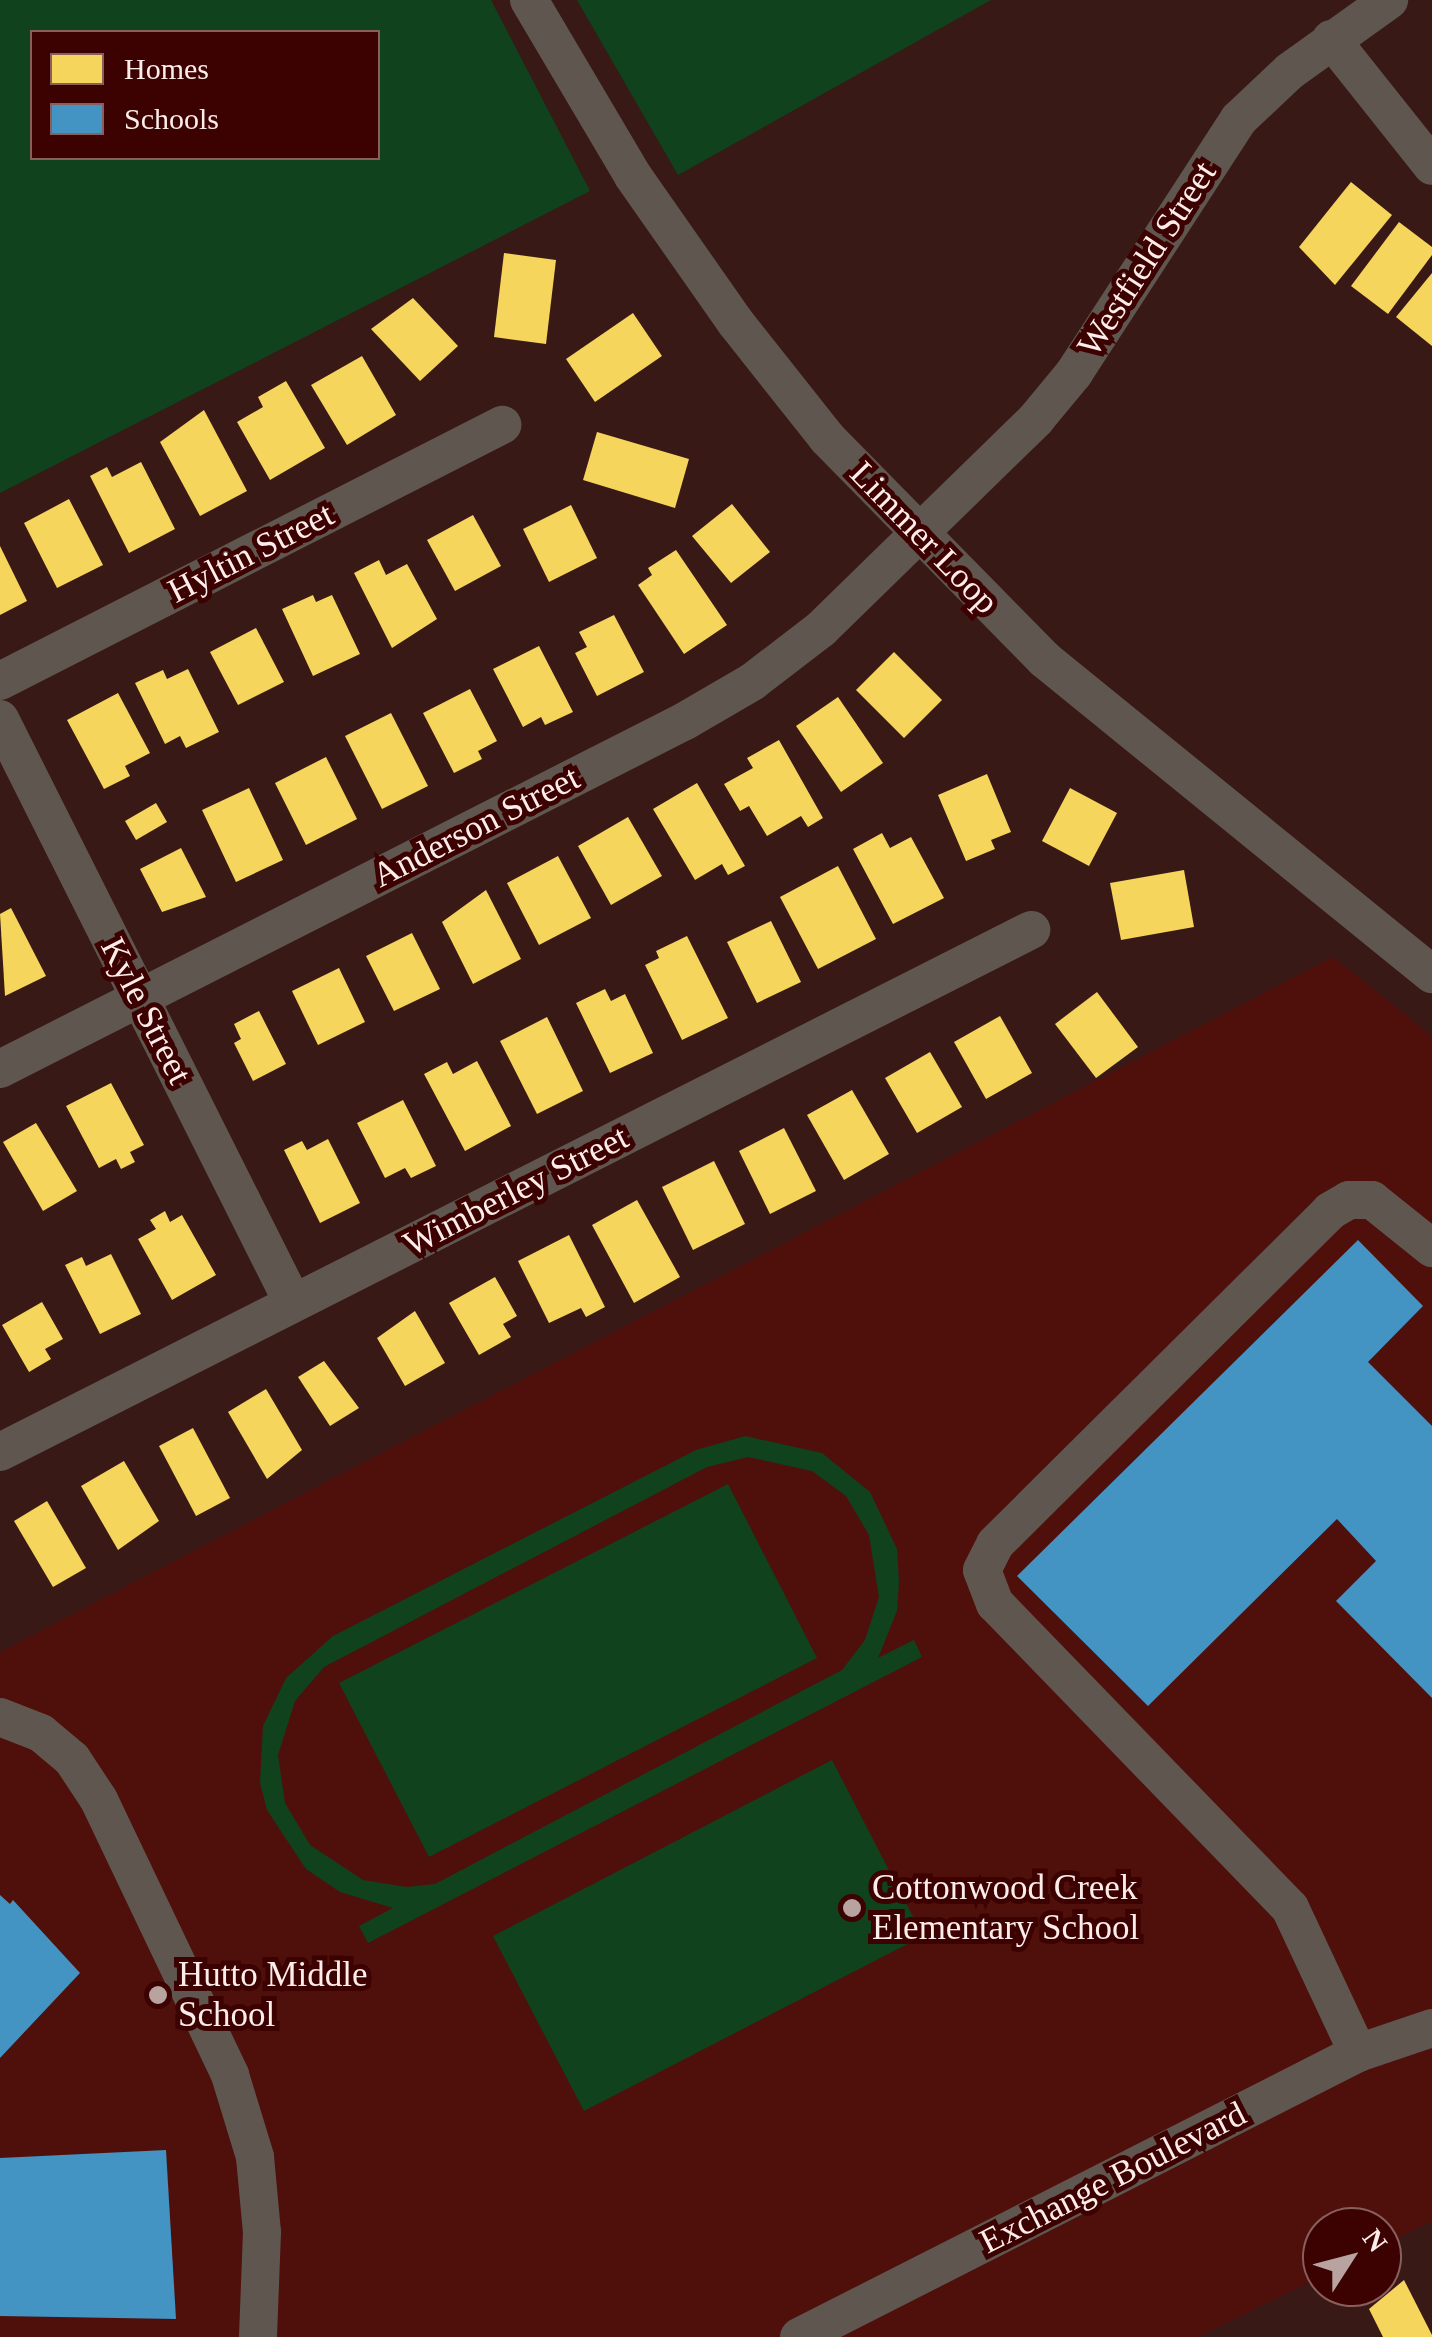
<!DOCTYPE html>
<html>
<head>
<meta charset="utf-8">
<style>
  body { margin:0 }
  #map { position:relative; width:1432px; height:2337px; overflow:hidden; background:#391916; font-family:"Times New Roman",serif }
  div>[style] { position:absolute }
  [style*='--x'] { left:calc(var(--x)*1px); top:calc(var(--y)*1px); width:calc(var(--w)*1px); rotate:calc(var(--a)*1deg) }
  .built>* { inset:0; background:#4f100c }
  .green>* { inset:0; background:#0f421d }
  .homes>* { inset:0; background:#f6d55c }
  .schools>* { inset:0; background:#4393c3 }
  .minor>* { height:38px; margin:-19px; padding:0 19px; transform-origin:19px; border-radius:19px; background:#5f574f }
  .dots>* { width:28px; height:28px; translate:-50% -50%; box-sizing:border-box; border:5px solid #3c0101; border-radius:50% }
  span { translate:-50% -50%; white-space:nowrap; text-align:center; line-height:1.15; -webkit-text-stroke:10px #3c0101; paint-order:stroke }
  .street-label { font-size:35px; color:#fdedea }
  .poi-label { font-size:35px; color:#fdedea }
  .left { translate:0 -50%; text-align:left }
  .legend { position:absolute; left:30px; top:30px; width:350px; height:130px; box-sizing:border-box; background:#3c0101; border:2px solid #895f5e; margin:0; padding:12px 18px; list-style:none; font-size:30px; color:#fdedea }
  .legend li { display:flex; align-items:center; gap:20px; height:50px }
  .legend b { width:50px; border:2px solid #895f5e }
  .north { position:absolute; left:1302px; top:2207px; width:100px; height:100px; box-sizing:border-box; background:#3c0101; border:2px solid #895f5e; border-radius:50%; rotate:54deg; font-size:28px; font-weight:700; line-height:40px; text-align:center; color:#fdedea }
  .north::after { content:''; display:block; margin:auto; width:35px; height:45px; background:#b8a3a0; clip-path:polygon(50% 0,100% 100%,50% 72%,0 100%) }
</style>
</head>
<body>
<div id="map">
  <div class="built">
    <div style="clip-path:polygon(1333px 957px,1432px 1036px,1432px 2221px,1382px 2246px,1382px 2227px,1322px 2227px,1322px 2276px,1198px 2337px,0 2337px,0 1652px)"></div>
  </div>
  <div class="green">
    <div style="clip-path:polygon(evenodd,0 0,491px 0,590px 191px,0 493px,0 0,378px 32px,378px 158px,32px 158px,32px 32px,378px 32px)"></div>
    <div style="clip-path:polygon(577px 0,991px 0,678px 175px)"></div>
    <div style="clip-path:polygon(evenodd,745px 1436px,822px 1453px,870px 1492px,897px 1549px,899px 1581px,897px 1611px,878px 1658px,914px 1640px,922px 1657px,368px 1943px,359px 1926px,393px 1908px,340px 1892px,306px 1869px,267px 1810px,260px 1783px,263px 1726px,286px 1678px,333px 1636px,696px 1450px,745px 1436px,748px 1457px,812px 1471px,846px 1496px,869px 1535px,879px 1597px,865px 1640px,842px 1670px,435px 1884px,406px 1887px,363px 1880px,310px 1845px,285px 1803px,278px 1755px,295px 1701px,324px 1667px,707px 1467px,748px 1457px)"></div>
    <div style="clip-path:polygon(728px 1484px,817px 1658px,429px 1857px,339px 1683px)"></div>
    <div style="clip-path:polygon(832px 1760px,923px 1936px,584px 2111px,493px 1936px)"></div>
  </div>
  <div class="homes">
    <div style="clip-path:polygon(1351px 182px,1392px 215px,1335px 285px,1299px 247px)"></div>
    <div style="clip-path:polygon(1399px 222px,1432px 247px,1432px 255px,1388px 314px,1351px 286px)"></div>
    <div style="clip-path:polygon(504px 253px,556px 260px,546px 344px,494px 337px)"></div>
    <div style="clip-path:polygon(1432px 273px,1432px 346px,1396px 317px)"></div>
    <div style="clip-path:polygon(413px 298px,458px 346px,420px 381px,371px 329px)"></div>
    <div style="clip-path:polygon(633px 313px,662px 356px,595px 402px,566px 359px)"></div>
    <div style="clip-path:polygon(362px 356px,396px 415px,347px 445px,311px 385px)"></div>
    <div style="clip-path:polygon(286px 381px,325px 448px,270px 480px,237px 422px,263px 407px,258px 397px)"></div>
    <div style="clip-path:polygon(204px 410px,247px 491px,200px 516px,160px 442px)"></div>
    <div style="clip-path:polygon(597px 432px,689px 459px,675px 508px,583px 480px)"></div>
    <div style="clip-path:polygon(141px 462px,175px 529px,129px 553px,90px 476px,107px 467px,112px 477px)"></div>
    <div style="clip-path:polygon(69px 499px,103px 565px,57px 588px,24px 523px)"></div>
    <div style="clip-path:polygon(732px 504px,770px 552px,731px 583px,692px 536px)"></div>
    <div style="clip-path:polygon(571px 505px,597px 558px,549px 582px,523px 529px)"></div>
    <div style="clip-path:polygon(473px 515px,501px 566px,455px 591px,427px 540px)"></div>
    <div style="clip-path:polygon(0 546px,27px 601px,0 615px)"></div>
    <div style="clip-path:polygon(676px 550px,727px 625px,684px 654px,638px 585px,652px 575px,648px 568px)"></div>
    <div style="clip-path:polygon(379px 560px,386px 575px,407px 564px,437px 619px,392px 648px,354px 573px)"></div>
    <div style="clip-path:polygon(313px 595px,316px 602px,332px 595px,360px 654px,313px 676px,282px 609px)"></div>
    <div style="clip-path:polygon(614px 615px,644px 672px,597px 696px,575px 653px,587px 647px,579px 632px)"></div>
    <div style="clip-path:polygon(256px 628px,284px 682px,238px 705px,210px 652px)"></div>
    <div style="clip-path:polygon(539px 646px,573px 712px,545px 725px,541px 717px,523px 727px,493px 669px)"></div>
    <div style="clip-path:polygon(894px 652px,942px 700px,904px 738px,856px 690px)"></div>
    <div style="clip-path:polygon(188px 669px,219px 732px,186px 748px,180px 736px,165px 744px,135px 683px,163px 670px,167px 679px)"></div>
    <div style="clip-path:polygon(470px 689px,497px 741px,478px 751px,482px 759px,454px 773px,423px 713px)"></div>
    <div style="clip-path:polygon(118px 693px,150px 753px,125px 766px,130px 776px,104px 789px,67px 720px)"></div>
    <div style="clip-path:polygon(838px 697px,883px 763px,841px 792px,796px 726px)"></div>
    <div style="clip-path:polygon(391px 713px,428px 786px,382px 809px,345px 736px)"></div>
    <div style="clip-path:polygon(779px 740px,823px 818px,808px 827px,801px 816px,767px 836px,749px 806px,740px 811px,724px 784px,753px 768px,747px 758px)"></div>
    <div style="clip-path:polygon(326px 757px,357px 819px,306px 845px,275px 783px)"></div>
    <div style="clip-path:polygon(987px 774px,1011px 832px,991px 840px,995px 849px,966px 861px,938px 795px)"></div>
    <div style="clip-path:polygon(697px 783px,745px 866px,728px 875px,722px 864px,695px 880px,653px 809px)"></div>
    <div style="clip-path:polygon(249px 788px,283px 860px,236px 882px,202px 810px)"></div>
    <div style="clip-path:polygon(1070px 788px,1117px 813px,1089px 866px,1042px 841px)"></div>
    <div style="clip-path:polygon(156px 803px,167px 822px,136px 840px,125px 821px)"></div>
    <div style="clip-path:polygon(628px 817px,662px 876px,611px 905px,578px 846px)"></div>
    <div style="clip-path:polygon(882px 833px,890px 848px,911px 837px,944px 898px,893px 924px,853px 849px)"></div>
    <div style="clip-path:polygon(181px 848px,206px 897px,162px 912px,140px 869px)"></div>
    <div style="clip-path:polygon(558px 856px,591px 918px,539px 945px,507px 883px)"></div>
    <div style="clip-path:polygon(838px 866px,876px 939px,818px 969px,780px 897px)"></div>
    <div style="clip-path:polygon(1184px 870px,1194px 927px,1121px 940px,1110px 883px)"></div>
    <div style="clip-path:polygon(486px 890px,521px 959px,473px 984px,442px 922px)"></div>
    <div style="clip-path:polygon(11px 908px,46px 976px,5px 996px,0 914px)"></div>
    <div style="clip-path:polygon(771px 921px,801px 982px,757px 1003px,727px 942px)"></div>
    <div style="clip-path:polygon(412px 933px,440px 989px,394px 1011px,366px 956px)"></div>
    <div style="clip-path:polygon(687px 936px,728px 1018px,682px 1040px,645px 965px,659px 958px,656px 951px)"></div>
    <div style="clip-path:polygon(339px 968px,365px 1022px,318px 1045px,292px 991px)"></div>
    <div style="clip-path:polygon(605px 989px,611px 1001px,625px 994px,653px 1053px,610px 1073px,576px 1003px)"></div>
    <div style="clip-path:polygon(1097px 992px,1138px 1047px,1096px 1078px,1055px 1024px)"></div>
    <div style="clip-path:polygon(259px 1011px,286px 1064px,253px 1081px,234px 1043px,241px 1039px,234px 1024px)"></div>
    <div style="clip-path:polygon(1000px 1016px,1032px 1073px,986px 1099px,954px 1042px)"></div>
    <div style="clip-path:polygon(547px 1017px,583px 1091px,537px 1114px,500px 1041px)"></div>
    <div style="clip-path:polygon(930px 1052px,962px 1107px,917px 1133px,885px 1078px)"></div>
    <div style="clip-path:polygon(477px 1061px,511px 1126px,465px 1151px,424px 1074px,447px 1062px,453px 1074px)"></div>
    <div style="clip-path:polygon(111px 1083px,144px 1145px,130px 1152px,135px 1162px,121px 1169px,116px 1159px,99px 1168px,66px 1106px)"></div>
    <div style="clip-path:polygon(852px 1090px,889px 1154px,844px 1180px,807px 1115px)"></div>
    <div style="clip-path:polygon(403px 1100px,436px 1166px,411px 1178px,405px 1168px,385px 1178px,357px 1123px)"></div>
    <div style="clip-path:polygon(36px 1123px,77px 1191px,43px 1211px,3px 1142px)"></div>
    <div style="clip-path:polygon(784px 1128px,816px 1191px,770px 1214px,739px 1151px)"></div>
    <div style="clip-path:polygon(328px 1139px,360px 1203px,320px 1223px,284px 1150px,302px 1141px,307px 1150px)"></div>
    <div style="clip-path:polygon(714px 1161px,745px 1224px,693px 1250px,662px 1187px)"></div>
    <div style="clip-path:polygon(637px 1200px,680px 1277px,634px 1303px,592px 1225px)"></div>
    <div style="clip-path:polygon(165px 1211px,170px 1222px,182px 1215px,216px 1275px,172px 1300px,138px 1239px,156px 1229px,150px 1220px)"></div>
    <div style="clip-path:polygon(569px 1235px,605px 1307px,586px 1317px,581px 1308px,549px 1323px,518px 1261px)"></div>
    <div style="clip-path:polygon(111px 1254px,141px 1314px,100px 1334px,65px 1265px,82px 1257px,86px 1266px)"></div>
    <div style="clip-path:polygon(495px 1277px,517px 1316px,503px 1324px,511px 1337px,479px 1355px,449px 1303px)"></div>
    <div style="clip-path:polygon(42px 1302px,63px 1339px,45px 1349px,51px 1359px,29px 1372px,2px 1325px)"></div>
    <div style="clip-path:polygon(415px 1311px,445px 1363px,405px 1386px,377px 1338px)"></div>
    <div style="clip-path:polygon(324px 1361px,359px 1408px,330px 1426px,298px 1377px)"></div>
    <div style="clip-path:polygon(266px 1389px,302px 1450px,267px 1479px,228px 1412px)"></div>
    <div style="clip-path:polygon(193px 1428px,230px 1498px,196px 1516px,159px 1446px)"></div>
    <div style="clip-path:polygon(124px 1461px,159px 1521px,118px 1550px,81px 1486px)"></div>
    <div style="clip-path:polygon(47px 1501px,86px 1568px,53px 1587px,14px 1521px)"></div>
    <div style="clip-path:polygon(1404px 2280px,1432px 2335px,1432px 2337px,1383px 2337px,1369px 2309px)"></div>
  </div>
  <div class="schools">
    <div style="clip-path:polygon(1358px 1240px,1423px 1306px,1368px 1362px,1432px 1426px,1432px 1698px,1336px 1601px,1376px 1561px,1337px 1519px,1148px 1706px,1017px 1576px)"></div>
    <div style="clip-path:polygon(0 1895px,10px 1904px,13px 1900px,80px 1973px,0 2058px)"></div>
    <div style="clip-path:polygon(166px 2150px,176px 2319px,0 2316px,0 2158px)"></div>
  </div>
  <div class="minor">
    <div style="--x:529;--y:0;--w:204;--a:59.4"></div>
    <div style="--x:633;--y:176;--w:179;--a:55"></div>
    <div style="--x:736;--y:323;--w:147;--a:51.6"></div>
    <div style="--x:827;--y:438;--w:310;--a:45.5"></div>
    <div style="--x:1044;--y:659;--w:500;--a:39.1"></div>
    <div style="--x:1331;--y:39;--w:162;--a:51.5"></div>
    <div style="--x:0;--y:681;--w:564;--a:-27.02"></div>
    <div style="--x:0;--y:719;--w:653;--a:63.36"></div>
    <div style="--x:0;--y:1069;--w:768;--a:-26.93"></div>
    <div style="--x:685;--y:721;--w:78;--a:-30.2"></div>
    <div style="--x:752;--y:682;--w:87;--a:-37.5"></div>
    <div style="--x:821;--y:629;--w:301;--a:-44.3"></div>
    <div style="--x:1036;--y:419;--w:60;--a:-50.4"></div>
    <div style="--x:1074;--y:373;--w:303;--a:-57"></div>
    <div style="--x:1239;--y:119;--w:70;--a:-43.3"></div>
    <div style="--x:1290;--y:71;--w:122;--a:-35.6"></div>
    <div style="--x:0;--y:1452;--w:1156;--a:-26.85"></div>
    <div style="--x:0;--y:1717;--w:44;--a:21.3"></div>
    <div style="--x:41;--y:1733;--w:40;--a:40"></div>
    <div style="--x:72;--y:1759;--w:49;--a:56.6"></div>
    <div style="--x:99;--y:1800;--w:305;--a:64.5"></div>
    <div style="--x:230;--y:2075;--w:86;--a:73"></div>
    <div style="--x:255;--y:2157;--w:75;--a:84.7"></div>
    <div style="--x:262;--y:2232;--w:105;--a:92.2"></div>
    <div style="--x:1358;--y:2053;--w:160;--a:-115.1"></div>
    <div style="--x:1290;--y:1908;--w:424;--a:-134.1"></div>
    <div style="--x:995;--y:1604;--w:36;--a:-111"></div>
    <div style="--x:982;--y:1570;--w:29;--a:-63"></div>
    <div style="--x:995;--y:1544;--w:472;--a:-44.8"></div>
    <div style="--x:1330;--y:1211;--w:22;--a:-30"></div>
    <div style="--x:1349;--y:1200;--w:23;--a:0"></div>
    <div style="--x:1372;--y:1200;--w:77;--a:38.7"></div>
    <div style="--x:799;--y:2337;--w:627;--a:-26.93"></div>
    <div style="--x:1358;--y:2053;--w:78;--a:-18.7"></div>
  </div>
  <div class="dots">
    <div style="left:852px;top:1908px;background:#b8a3a0"></div>
    <div style="left:158px;top:1995px;background:#b8a3a0"></div>
  </div>
  <div class="street-label">
    <span style="left:1147px;top:259px;rotate:-57deg">Westfield Street</span>
    <span style="left:924px;top:538px;rotate:46deg">Limmer Loop</span>
    <span style="left:251px;top:553px;rotate:-27deg">Hyltin Street</span>
    <span style="left:476px;top:827px;rotate:-27deg">Anderson Street</span>
    <span style="left:146px;top:1011px;rotate:63deg">Kyle Street</span>
    <span style="left:516px;top:1191px;rotate:-27deg">Wimberley Street</span>
    <span style="left:1113px;top:2178px;rotate:-27deg">Exchange Boulevard</span>
  </div>
  <div class="poi-label">
    <span class="left" style="left:872px;top:1908px">Cottonwood Creek<br>Elementary School</span>
    <span class="left" style="left:178px;top:1995px">Hutto Middle<br>School</span>
  </div>
  <ul class="legend">
  <li><b style="height:28px;background:#f6d55c"></b>Homes</li>
  <li><b style="height:28px;background:#4393c3"></b>Schools</li>
  </ul>
  <div class="north">N</div>
</div>
</body>
</html>
